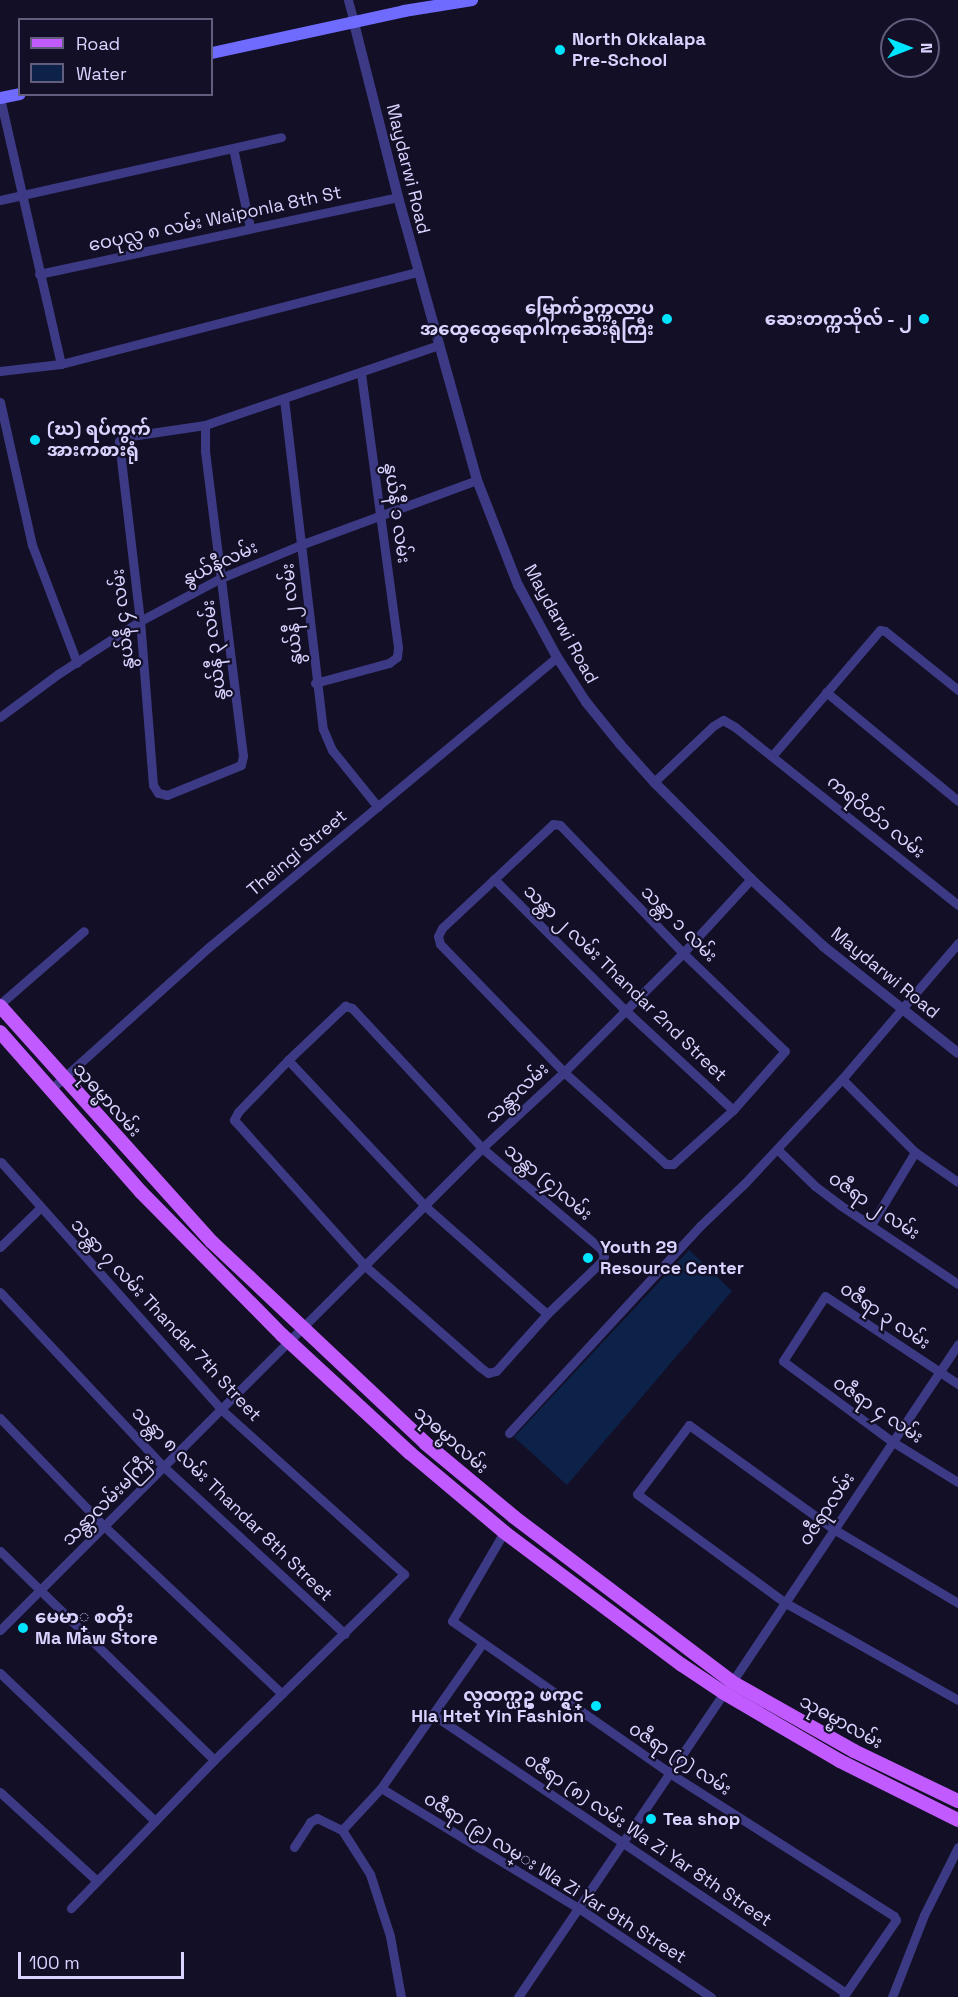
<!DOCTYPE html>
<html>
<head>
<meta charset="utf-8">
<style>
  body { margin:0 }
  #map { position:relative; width:958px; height:1997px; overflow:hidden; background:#130f26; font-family:"Space Grotesk","Noto Sans Myanmar",sans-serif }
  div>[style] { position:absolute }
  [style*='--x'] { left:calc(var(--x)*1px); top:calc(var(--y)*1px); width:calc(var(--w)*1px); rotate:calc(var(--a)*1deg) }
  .water>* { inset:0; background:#0c2248 }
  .minor>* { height:9px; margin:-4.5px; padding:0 4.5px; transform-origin:4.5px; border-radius:4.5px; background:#3d3a85 }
  .tertiary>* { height:10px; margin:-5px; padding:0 5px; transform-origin:5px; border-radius:5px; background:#3d3a85 }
  .secondary>* { height:12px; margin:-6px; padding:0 6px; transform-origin:6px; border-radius:6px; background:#6f6bff }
  .primary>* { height:14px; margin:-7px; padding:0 7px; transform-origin:7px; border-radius:7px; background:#c25bff }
  .dots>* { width:16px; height:16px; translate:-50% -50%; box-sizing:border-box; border:3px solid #130f26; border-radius:50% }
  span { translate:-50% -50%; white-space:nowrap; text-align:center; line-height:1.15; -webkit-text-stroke:4.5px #130f26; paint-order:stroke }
  .poi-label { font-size:18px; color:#d9d4ff; font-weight:700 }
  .left { translate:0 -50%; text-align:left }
  .right { translate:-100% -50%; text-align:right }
  .street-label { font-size:18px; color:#d9d4ff }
  .legend { position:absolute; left:18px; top:18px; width:195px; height:78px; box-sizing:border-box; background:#130f26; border:2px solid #625e7d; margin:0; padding:8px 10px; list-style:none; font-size:18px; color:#d9d4ff }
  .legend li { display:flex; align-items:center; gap:12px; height:30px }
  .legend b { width:30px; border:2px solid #625e7d }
  .north { position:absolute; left:880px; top:18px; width:60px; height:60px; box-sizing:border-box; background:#130f26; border:2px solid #625e7d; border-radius:50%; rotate:90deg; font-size:16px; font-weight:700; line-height:24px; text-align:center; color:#d9d4ff }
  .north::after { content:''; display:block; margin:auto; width:21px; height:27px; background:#00e5ff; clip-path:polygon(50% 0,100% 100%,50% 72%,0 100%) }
  .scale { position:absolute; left:18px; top:1952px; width:166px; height:27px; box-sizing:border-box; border:3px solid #d9d4ff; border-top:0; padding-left:8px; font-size:18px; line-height:21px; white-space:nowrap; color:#d9d4ff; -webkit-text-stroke:4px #130f26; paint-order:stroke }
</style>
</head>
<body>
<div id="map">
  <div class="water">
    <div style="clip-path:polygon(689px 1250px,732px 1291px,567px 1485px,514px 1437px)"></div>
  </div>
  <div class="minor">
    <div style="--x:348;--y:0;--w:24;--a:75"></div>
    <div style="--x:0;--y:98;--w:273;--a:77.1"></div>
    <div style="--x:233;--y:148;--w:81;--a:77.9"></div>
    <div style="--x:0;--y:200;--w:288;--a:-12.6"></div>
    <div style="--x:39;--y:274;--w:367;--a:-12.1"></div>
    <div style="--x:0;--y:371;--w:61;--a:-6.5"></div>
    <div style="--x:61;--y:364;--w:369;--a:-14.5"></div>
    <div style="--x:284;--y:399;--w:332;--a:83.3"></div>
    <div style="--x:323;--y:729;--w:23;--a:67"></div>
    <div style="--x:332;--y:750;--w:73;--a:51.1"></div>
    <div style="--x:0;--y:402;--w:147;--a:77.4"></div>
    <div style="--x:32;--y:545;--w:126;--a:69.1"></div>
    <div style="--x:205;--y:425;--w:26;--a:90"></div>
    <div style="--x:205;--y:451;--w:307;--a:82.9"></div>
    <div style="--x:243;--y:756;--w:9;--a:103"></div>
    <div style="--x:241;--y:765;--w:80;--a:157.9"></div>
    <div style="--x:167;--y:795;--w:9;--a:-167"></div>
    <div style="--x:158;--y:793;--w:9;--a:-122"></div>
    <div style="--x:153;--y:785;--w:165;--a:-94.5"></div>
    <div style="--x:140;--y:621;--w:181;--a:-96.7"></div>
    <div style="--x:119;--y:441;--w:6;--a:-39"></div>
    <div style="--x:124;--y:437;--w:82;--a:-8.4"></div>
    <div style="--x:205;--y:425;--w:247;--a:-18.9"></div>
    <div style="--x:315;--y:683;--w:77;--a:-15.1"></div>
    <div style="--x:389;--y:663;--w:10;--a:-37"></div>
    <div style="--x:397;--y:657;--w:10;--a:-84"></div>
    <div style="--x:398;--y:647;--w:276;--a:-97.7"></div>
    <div style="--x:826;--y:692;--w:171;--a:39.5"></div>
    <div style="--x:0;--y:717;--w:72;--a:-36.6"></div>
    <div style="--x:58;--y:674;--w:98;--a:-32.9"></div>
    <div style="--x:140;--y:621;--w:92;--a:-28"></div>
    <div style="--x:221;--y:578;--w:89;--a:-22.5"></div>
    <div style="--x:303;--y:544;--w:185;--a:-20.2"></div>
    <div style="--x:772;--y:756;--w:166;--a:-49.4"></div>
    <div style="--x:880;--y:630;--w:5;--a:11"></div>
    <div style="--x:885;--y:631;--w:94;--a:38.9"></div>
    <div style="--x:654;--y:782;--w:81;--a:-43.5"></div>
    <div style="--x:713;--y:726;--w:12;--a:-31"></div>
    <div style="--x:723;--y:720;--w:14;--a:30"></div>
    <div style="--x:735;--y:727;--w:285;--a:38.6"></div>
    <div style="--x:553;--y:824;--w:7;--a:8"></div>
    <div style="--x:560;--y:825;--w:178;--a:46.1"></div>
    <div style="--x:683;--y:953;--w:141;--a:43.9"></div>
    <div style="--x:785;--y:1051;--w:79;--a:131.4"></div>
    <div style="--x:733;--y:1110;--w:81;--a:138"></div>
    <div style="--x:673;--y:1164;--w:7;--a:180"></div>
    <div style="--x:666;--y:1164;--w:137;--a:-138"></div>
    <div style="--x:564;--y:1072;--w:178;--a:-134.1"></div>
    <div style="--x:440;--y:944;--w:8;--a:-104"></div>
    <div style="--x:438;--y:936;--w:9;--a:-63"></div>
    <div style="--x:442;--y:928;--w:152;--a:-43.1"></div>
    <div style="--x:494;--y:879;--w:185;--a:45"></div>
    <div style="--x:625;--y:1010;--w:147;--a:42.8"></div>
    <div style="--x:0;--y:1004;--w:111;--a:-41"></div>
    <div style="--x:345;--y:1006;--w:7;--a:16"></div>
    <div style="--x:352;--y:1008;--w:191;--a:47.1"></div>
    <div style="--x:482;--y:1148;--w:156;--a:40.3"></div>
    <div style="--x:601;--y:1249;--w:8;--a:67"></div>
    <div style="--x:604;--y:1256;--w:7;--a:117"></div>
    <div style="--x:601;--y:1262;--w:75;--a:136.1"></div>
    <div style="--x:547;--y:1314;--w:76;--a:131.8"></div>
    <div style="--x:496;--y:1371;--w:8;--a:166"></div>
    <div style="--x:488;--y:1373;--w:10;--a:-143"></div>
    <div style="--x:480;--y:1367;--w:152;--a:-138.7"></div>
    <div style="--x:366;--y:1267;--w:198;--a:-131.9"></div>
    <div style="--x:234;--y:1120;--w:9;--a:-63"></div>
    <div style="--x:238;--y:1112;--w:72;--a:-46.1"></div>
    <div style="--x:288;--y:1060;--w:79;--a:-43.5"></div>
    <div style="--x:288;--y:1060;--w:200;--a:46.8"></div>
    <div style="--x:425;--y:1206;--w:163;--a:41.5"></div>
    <div style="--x:842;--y:1079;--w:103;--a:45"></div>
    <div style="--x:915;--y:1152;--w:52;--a:34.9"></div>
    <div style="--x:50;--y:1090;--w:214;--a:-42"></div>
    <div style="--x:209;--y:947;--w:453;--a:-39.8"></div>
    <div style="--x:777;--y:1149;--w:53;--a:44.2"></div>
    <div style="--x:815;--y:1186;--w:31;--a:37"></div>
    <div style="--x:840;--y:1205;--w:142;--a:33.8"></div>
    <div style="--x:1;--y:1162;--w:334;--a:48.3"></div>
    <div style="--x:223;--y:1411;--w:244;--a:42"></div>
    <div style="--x:404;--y:1574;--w:266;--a:135.6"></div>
    <div style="--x:214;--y:1760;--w:206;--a:134"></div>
    <div style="--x:871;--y:1225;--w:85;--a:-58.9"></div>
    <div style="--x:0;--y:1247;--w:56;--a:-44.3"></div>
    <div style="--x:0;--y:1292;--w:240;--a:46.9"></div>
    <div style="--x:164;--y:1467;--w:246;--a:42.7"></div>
    <div style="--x:958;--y:1384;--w:159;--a:-146.5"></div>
    <div style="--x:825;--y:1296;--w:77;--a:122.9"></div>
    <div style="--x:783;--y:1361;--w:137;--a:36.4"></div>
    <div style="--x:893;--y:1442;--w:76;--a:31.6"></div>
    <div style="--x:0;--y:1418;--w:151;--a:46.1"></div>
    <div style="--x:105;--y:1527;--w:243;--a:43.3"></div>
    <div style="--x:509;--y:1433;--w:282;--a:-47.3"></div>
    <div style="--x:700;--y:1226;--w:61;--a:-43.7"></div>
    <div style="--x:744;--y:1184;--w:144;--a:-47"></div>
    <div style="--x:842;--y:1079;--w:179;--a:-49.5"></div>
    <div style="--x:504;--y:1532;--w:103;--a:120.3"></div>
    <div style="--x:452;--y:1621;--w:267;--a:34.9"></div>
    <div style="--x:671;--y:1774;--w:264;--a:32.5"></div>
    <div style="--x:894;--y:1916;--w:4;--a:63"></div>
    <div style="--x:896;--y:1920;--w:93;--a:124.5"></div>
    <div style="--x:0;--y:1551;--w:299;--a:44.3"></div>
    <div style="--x:958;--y:1603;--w:143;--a:-149.3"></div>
    <div style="--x:835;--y:1530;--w:180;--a:-144.3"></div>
    <div style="--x:689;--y:1425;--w:86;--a:127"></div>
    <div style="--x:637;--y:1494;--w:182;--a:36.3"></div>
    <div style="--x:784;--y:1602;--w:200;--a:29.4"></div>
    <div style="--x:0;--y:1630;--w:682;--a:-45"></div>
    <div style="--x:482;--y:1148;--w:112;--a:-42.8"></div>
    <div style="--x:564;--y:1072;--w:168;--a:-45"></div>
    <div style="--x:683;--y:953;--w:100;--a:-47.4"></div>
    <div style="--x:0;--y:1673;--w:214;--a:43.7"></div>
    <div style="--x:732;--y:1682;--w:407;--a:-56.2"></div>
    <div style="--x:432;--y:1714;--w:499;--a:34"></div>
    <div style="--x:381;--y:1788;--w:233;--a:31.3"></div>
    <div style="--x:580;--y:1909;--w:158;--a:33.9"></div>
    <div style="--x:0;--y:1792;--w:130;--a:42.5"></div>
    <div style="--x:342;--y:1830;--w:57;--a:-47.1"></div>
    <div style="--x:381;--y:1788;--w:176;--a:-55"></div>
    <div style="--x:294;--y:1847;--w:30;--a:-57"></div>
    <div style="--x:310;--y:1822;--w:8;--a:-30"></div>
    <div style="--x:317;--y:1818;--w:28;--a:26"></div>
    <div style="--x:342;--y:1830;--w:52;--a:57.5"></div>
    <div style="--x:370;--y:1874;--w:65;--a:72.1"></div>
    <div style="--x:390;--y:1936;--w:62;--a:79.8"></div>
    <div style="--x:518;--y:1997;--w:367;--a:-55.9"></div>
    <div style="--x:892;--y:1997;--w:88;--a:-68.7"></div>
    <div style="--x:924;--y:1915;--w:76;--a:-63.4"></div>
  </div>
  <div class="tertiary">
    <div style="--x:354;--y:23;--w:179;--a:75.8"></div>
    <div style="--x:398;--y:197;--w:294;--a:74.4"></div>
    <div style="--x:477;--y:480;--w:113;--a:68.7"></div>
    <div style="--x:518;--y:585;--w:82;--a:61.6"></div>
    <div style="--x:557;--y:657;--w:54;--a:57.2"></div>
    <div style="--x:586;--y:702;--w:54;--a:51"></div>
    <div style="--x:620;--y:744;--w:51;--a:48.2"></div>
    <div style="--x:654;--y:782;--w:137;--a:45"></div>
    <div style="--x:751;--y:879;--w:98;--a:42.9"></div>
    <div style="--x:823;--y:946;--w:172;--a:38.4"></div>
  </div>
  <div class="secondary">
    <div style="--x:212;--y:53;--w:197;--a:-12.3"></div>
    <div style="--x:404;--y:11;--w:69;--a:-9.2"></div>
    <div style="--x:0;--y:98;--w:20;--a:-11"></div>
  </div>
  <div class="primary">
    <div style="--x:0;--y:1006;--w:317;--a:48.1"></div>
    <div style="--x:212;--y:1242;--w:293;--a:43.3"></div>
    <div style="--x:425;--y:1443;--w:116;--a:39.7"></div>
    <div style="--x:514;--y:1517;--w:273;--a:37.1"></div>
    <div style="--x:732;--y:1682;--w:140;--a:29.5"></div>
    <div style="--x:854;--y:1751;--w:115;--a:25.7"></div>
    <div style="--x:0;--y:1032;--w:213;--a:48.6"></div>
    <div style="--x:141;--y:1192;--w:201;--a:45.4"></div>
    <div style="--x:282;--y:1335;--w:174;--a:42.7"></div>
    <div style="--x:410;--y:1453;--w:123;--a:40"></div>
    <div style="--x:504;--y:1532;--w:222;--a:36.8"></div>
    <div style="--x:682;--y:1665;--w:50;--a:33.7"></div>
    <div style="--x:724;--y:1693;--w:134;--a:30.4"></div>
    <div style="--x:840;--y:1761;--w:132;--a:26.6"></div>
  </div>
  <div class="dots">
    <div style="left:560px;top:50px;background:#00e5ff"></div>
    <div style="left:667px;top:319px;background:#00e5ff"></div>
    <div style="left:924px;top:319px;background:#00e5ff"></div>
    <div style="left:35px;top:440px;background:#00e5ff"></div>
    <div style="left:588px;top:1258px;background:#00e5ff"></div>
    <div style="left:23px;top:1628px;background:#00e5ff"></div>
    <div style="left:596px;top:1706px;background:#00e5ff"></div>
    <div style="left:651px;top:1819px;background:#00e5ff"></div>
  </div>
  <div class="poi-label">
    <span class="left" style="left:572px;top:50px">North Okkalapa<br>Pre-School</span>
    <span class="right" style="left:654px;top:319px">မြောက်ဥက္ကလာပ<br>အထွေထွေရောဂါကုဆေးရုံကြီး</span>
    <span class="right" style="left:912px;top:319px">ဆေးတက္ကသိုလ် - ၂</span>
    <span class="left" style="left:47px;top:440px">(ဃ) ရပ်ကွက်<br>အားကစားရုံ</span>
    <span class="left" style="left:600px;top:1258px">Youth 29<br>Resource Center</span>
    <span class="left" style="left:35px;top:1628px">မေမာ္ စတိုး<br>Ma Maw Store</span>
    <span class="right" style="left:584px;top:1706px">လွထက္ယဥ္ ဖက္ရွင္<br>Hla Htet Yin Fashion</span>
    <span class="left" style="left:663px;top:1819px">Tea shop</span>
  </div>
  <div class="street-label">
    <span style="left:408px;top:169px;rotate:76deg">Maydarwi Road</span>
    <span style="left:215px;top:219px;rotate:-12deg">ဝေပုလ္လ ၈ လမ်း Waiponla 8th St</span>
    <span style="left:397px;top:513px;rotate:82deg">နွယ်နီ ၁ လမ်း</span>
    <span style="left:220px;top:563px;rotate:-25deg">နွယ်နီလမ်း</span>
    <span style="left:292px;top:614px;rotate:-95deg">နွယ်နီ ၂ လမ်း</span>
    <span style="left:123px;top:619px;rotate:-96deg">နွယ်နီ ၄ လမ်း</span>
    <span style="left:561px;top:624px;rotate:61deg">Maydarwi Road</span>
    <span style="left:214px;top:650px;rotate:-97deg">နွယ်နီ ၃ လမ်း</span>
    <span style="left:876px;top:817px;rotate:39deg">ကရဝိတ်၁ လမ်း</span>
    <span style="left:297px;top:853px;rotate:-40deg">Theingi Street</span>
    <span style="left:679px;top:924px;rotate:45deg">သန္တာ ၁ လမ်း</span>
    <span style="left:885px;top:973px;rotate:39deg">Maydarwi Road</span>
    <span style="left:625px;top:983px;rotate:44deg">သန္တာ ၂ လမ်း Thandar 2nd Street</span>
    <span style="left:517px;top:1093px;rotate:-43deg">သန္တာလမ်း</span>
    <span style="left:107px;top:1100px;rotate:48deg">သုဓမ္မာလမ်း</span>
    <span style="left:548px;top:1182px;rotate:40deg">သန္တာ (၄)လမ်း</span>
    <span style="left:874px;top:1206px;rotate:34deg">ဝဇီရာ ၂ လမ်း</span>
    <span style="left:885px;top:1316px;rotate:34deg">ဝဇီရာ ၃ လမ်း</span>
    <span style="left:166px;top:1320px;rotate:47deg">သန္တာ ၇ လမ်း Thandar 7th Street</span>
    <span style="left:878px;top:1410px;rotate:34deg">ဝဇီရာ ၄ လမ်း</span>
    <span style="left:451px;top:1440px;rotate:41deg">သုဓမ္မာလမ်း</span>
    <span style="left:108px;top:1500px;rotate:-45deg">သန္တာလမ်းမကြီး</span>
    <span style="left:232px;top:1504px;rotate:44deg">သန္တာ ၈ လမ်း Thandar 8th Street</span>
    <span style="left:827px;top:1509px;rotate:-56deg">ဝဇီရာလမ်း</span>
    <span style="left:841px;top:1722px;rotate:29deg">သုဓမ္မာလမ်း</span>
    <span style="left:680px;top:1759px;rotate:33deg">၀ဇီရာ (၇) လမ်း</span>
    <span style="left:648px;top:1840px;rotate:34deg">၀ဇီရာ (၈) လမ်း Wa Zi Yar 8th Street</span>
    <span style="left:555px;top:1878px;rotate:32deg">၀ဇီရာ (၉) လမ္း Wa Zi Yar 9th Street</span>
  </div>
  <ul class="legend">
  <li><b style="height:8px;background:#c25bff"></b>Road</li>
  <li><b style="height:16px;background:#0c2248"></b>Water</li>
  </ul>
  <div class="north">N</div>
  <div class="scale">100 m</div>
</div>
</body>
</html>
